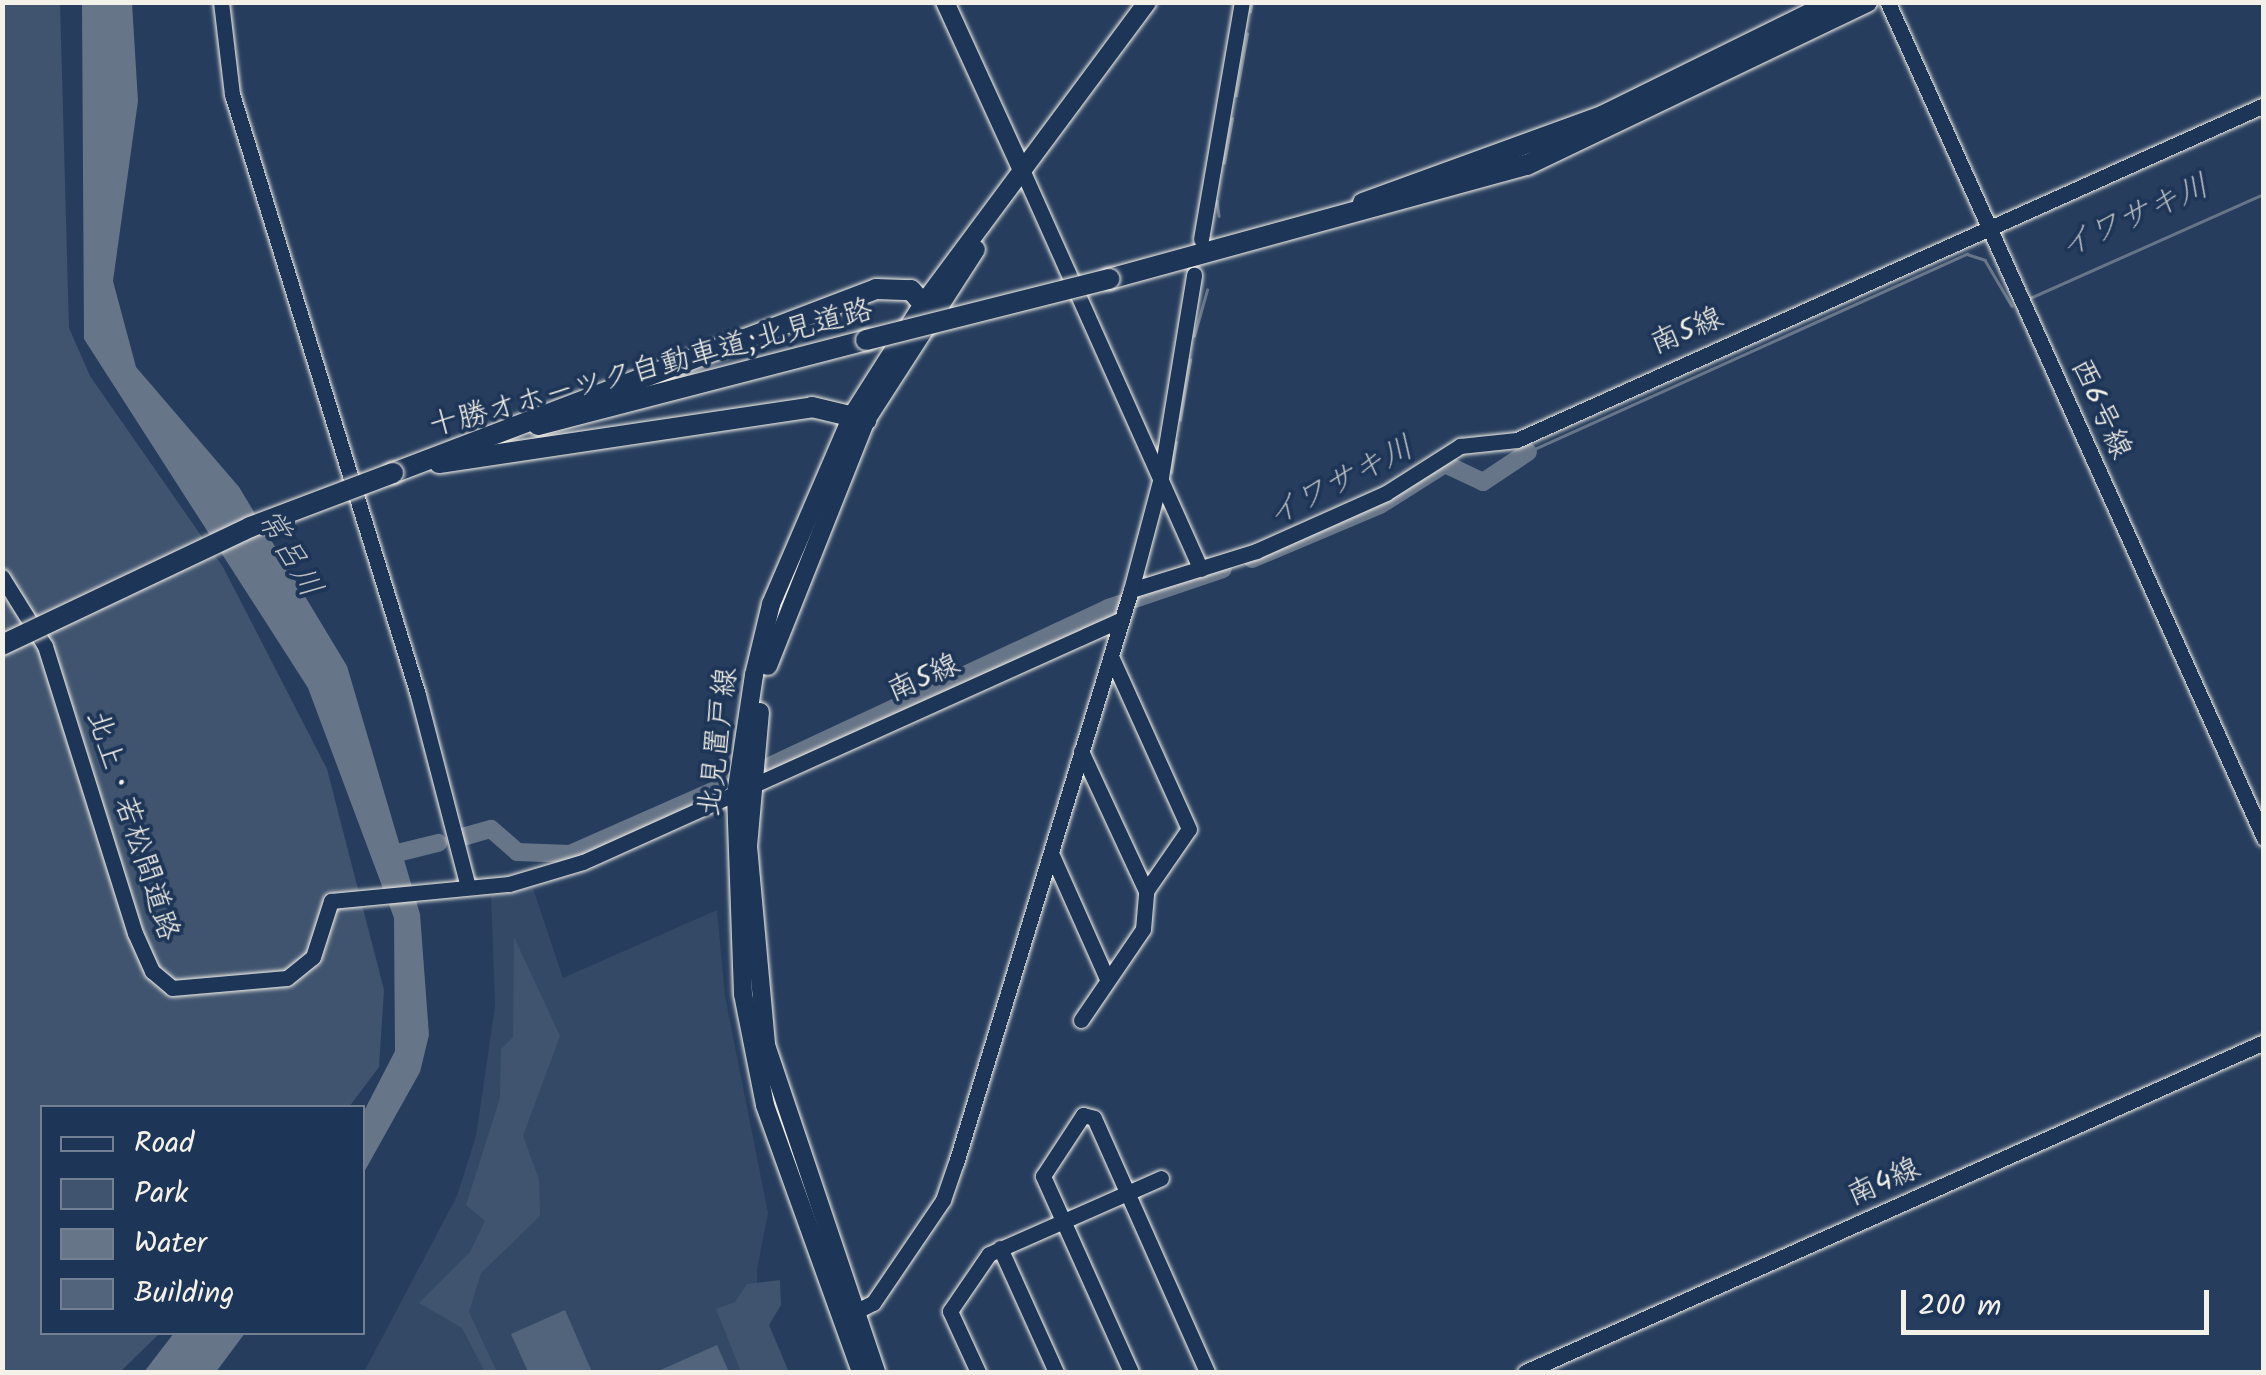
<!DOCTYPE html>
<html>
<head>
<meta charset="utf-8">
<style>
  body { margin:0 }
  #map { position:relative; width:2266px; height:1375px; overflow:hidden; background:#263d5d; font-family:Kalam,"Klee One",sans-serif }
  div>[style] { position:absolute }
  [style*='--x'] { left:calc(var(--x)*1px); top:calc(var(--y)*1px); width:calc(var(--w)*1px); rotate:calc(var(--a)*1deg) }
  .built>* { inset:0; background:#334966 }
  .green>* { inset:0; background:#40546f }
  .water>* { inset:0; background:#677588 }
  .stream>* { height:2.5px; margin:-1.25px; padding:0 1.25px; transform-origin:1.25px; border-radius:1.25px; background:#677588 }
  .river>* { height:18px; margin:-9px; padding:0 9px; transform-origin:9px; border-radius:9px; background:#677588 }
  .building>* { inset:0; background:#52647b }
  .roads { filter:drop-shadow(0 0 2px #f4f1e8) drop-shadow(0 0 2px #f4f1e8) }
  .minor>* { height:15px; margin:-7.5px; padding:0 7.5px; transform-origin:7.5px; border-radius:7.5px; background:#1d3557 }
  .major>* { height:18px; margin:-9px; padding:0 9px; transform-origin:9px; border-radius:9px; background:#1d3557 }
  .highway>* { height:20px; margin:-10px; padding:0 10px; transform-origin:10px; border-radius:10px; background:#1d3557 }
  .bridges { filter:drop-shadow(0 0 2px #f4f1e8) drop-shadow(0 0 2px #f4f1e8) }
  .highway-bridge>* { height:20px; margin:-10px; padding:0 10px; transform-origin:10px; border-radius:10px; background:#1d3557 }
  span { translate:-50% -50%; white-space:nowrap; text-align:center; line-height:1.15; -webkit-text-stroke:8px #1d3557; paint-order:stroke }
  .street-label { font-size:30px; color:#f4f1e8 }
  .water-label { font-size:32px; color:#bcbfc2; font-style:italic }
  .frame { position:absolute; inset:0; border:5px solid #f4f1e8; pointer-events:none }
  .legend { position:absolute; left:40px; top:1105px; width:325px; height:230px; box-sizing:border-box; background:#1d3557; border:2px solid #738091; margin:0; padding:12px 18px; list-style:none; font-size:30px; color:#f4f1e8 }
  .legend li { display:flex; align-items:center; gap:20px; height:50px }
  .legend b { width:50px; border:2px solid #738091 }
  .scale { position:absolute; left:1901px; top:1290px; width:308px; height:45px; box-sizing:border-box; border:5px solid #f4f1e8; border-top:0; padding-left:12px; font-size:30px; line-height:35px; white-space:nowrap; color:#f4f1e8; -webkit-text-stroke:8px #1d3557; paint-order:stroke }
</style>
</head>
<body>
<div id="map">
  <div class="built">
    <div style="clip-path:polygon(533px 888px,563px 978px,717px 910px,725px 996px,768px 1213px,757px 1269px,757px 1372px,364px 1372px,457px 1196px,476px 1136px,495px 1006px,491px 895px)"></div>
  </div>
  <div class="green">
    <div style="clip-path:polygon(60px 2px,69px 328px,90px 376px,223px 567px,327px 769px,384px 990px,379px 1067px,349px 1107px,42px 1108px,42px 1332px,160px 1333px,120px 1372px,3px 1372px,2px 3px)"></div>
    <div style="clip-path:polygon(514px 937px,560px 1036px,523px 1136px,539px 1179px,540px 1216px,481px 1273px,469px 1312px,497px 1372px,485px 1372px,462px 1328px,419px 1303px,470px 1252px,485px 1221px,466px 1205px,500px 1098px,501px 1049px,513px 1037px)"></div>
    <div style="clip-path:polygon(780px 1280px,781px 1305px,769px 1325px,788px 1370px,809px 1372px,741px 1372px,716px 1309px,735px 1302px,747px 1284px)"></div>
  </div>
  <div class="water">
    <div style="clip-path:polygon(82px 3px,132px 3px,138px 101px,113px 281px,136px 367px,239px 487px,347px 666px,420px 914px,429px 1035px,420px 1072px,363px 1174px,363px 1113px,395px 1051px,394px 918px,308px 688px,84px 339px)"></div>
    <div style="clip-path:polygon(174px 1333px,174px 1332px,245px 1333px,216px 1372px,144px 1372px)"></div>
  </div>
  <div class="stream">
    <div style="--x:1250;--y:12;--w:10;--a:-79"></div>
    <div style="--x:1236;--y:96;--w:63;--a:-79.9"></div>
    <div style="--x:1224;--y:163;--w:45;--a:-79.7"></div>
    <div style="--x:1217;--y:201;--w:15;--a:82"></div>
    <div style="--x:2030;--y:298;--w:256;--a:-24"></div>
    <div style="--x:1194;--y:336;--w:48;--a:-74.2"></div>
    <div style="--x:1180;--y:420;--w:61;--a:-80.5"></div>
    <div style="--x:1528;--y:452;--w:482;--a:-24.3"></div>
    <div style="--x:1967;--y:254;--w:19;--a:18"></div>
    <div style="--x:1985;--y:260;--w:53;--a:59.6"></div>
    <div style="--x:1171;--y:473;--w:31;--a:-81"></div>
  </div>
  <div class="river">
    <div style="--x:1252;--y:559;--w:139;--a:-22.9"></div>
    <div style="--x:1380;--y:505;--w:77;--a:-32.2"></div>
    <div style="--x:1445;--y:464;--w:42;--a:25.3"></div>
    <div style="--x:1483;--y:482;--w:54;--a:-33.7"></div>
    <div style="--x:772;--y:765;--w:371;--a:-25"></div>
    <div style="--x:1108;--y:608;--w:121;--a:-18.7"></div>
    <div style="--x:466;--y:836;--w:26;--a:-16"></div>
    <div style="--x:491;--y:829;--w:35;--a:41"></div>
    <div style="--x:517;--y:852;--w:53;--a:2.2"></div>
    <div style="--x:570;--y:854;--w:168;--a:-23.8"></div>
    <div style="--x:385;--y:856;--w:55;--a:-13.8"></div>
  </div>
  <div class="building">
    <div style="clip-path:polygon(565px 1310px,592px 1372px,528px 1372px,511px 1334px)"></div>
    <div style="clip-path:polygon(717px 1345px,729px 1372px,656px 1372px)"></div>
  </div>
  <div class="roads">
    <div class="minor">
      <div style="--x:221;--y:2;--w:93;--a:83.2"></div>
      <div style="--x:232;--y:94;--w:629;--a:72.8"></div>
      <div style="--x:418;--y:695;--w:198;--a:75.4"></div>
      <div style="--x:1888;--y:3;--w:916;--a:65.76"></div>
      <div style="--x:1023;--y:172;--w:435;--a:65.9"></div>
      <div style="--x:1201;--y:239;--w:241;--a:-80.2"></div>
      <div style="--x:2;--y:577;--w:81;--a:58.1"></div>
      <div style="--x:45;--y:646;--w:301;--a:72.6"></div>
      <div style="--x:135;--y:933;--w:42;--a:65.9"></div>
      <div style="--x:152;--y:971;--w:26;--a:40"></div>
      <div style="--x:172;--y:988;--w:115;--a:-5"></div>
      <div style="--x:287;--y:978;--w:33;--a:-39"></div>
      <div style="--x:313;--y:957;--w:59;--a:-72.2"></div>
      <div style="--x:331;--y:901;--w:179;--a:-5.5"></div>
      <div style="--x:509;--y:884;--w:77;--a:-16.6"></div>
      <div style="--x:583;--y:862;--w:589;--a:-24.26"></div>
      <div style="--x:1131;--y:590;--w:131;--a:-17.3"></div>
      <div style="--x:1256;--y:551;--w:142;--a:-24"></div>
      <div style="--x:1386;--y:493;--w:88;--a:-32.4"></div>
      <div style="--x:1460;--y:446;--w:57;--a:-6"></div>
      <div style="--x:1517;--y:440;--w:819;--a:-24.15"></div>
      <div style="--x:1081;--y:751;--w:154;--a:65.1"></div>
      <div style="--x:1146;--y:891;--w:75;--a:-55.3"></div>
      <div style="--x:1189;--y:829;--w:190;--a:-114.3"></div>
      <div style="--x:1051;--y:853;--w:138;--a:66"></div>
      <div style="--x:1081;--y:1020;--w:110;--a:-55.7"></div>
      <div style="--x:1143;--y:929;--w:38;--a:-85"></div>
      <div style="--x:1000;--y:1248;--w:136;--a:65.7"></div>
      <div style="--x:849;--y:1315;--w:27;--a:-27"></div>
      <div style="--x:873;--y:1303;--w:125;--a:-55.8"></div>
      <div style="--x:943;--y:1200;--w:39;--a:-71"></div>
      <div style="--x:956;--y:1163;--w:599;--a:-73.02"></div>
      <div style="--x:1131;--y:590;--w:117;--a:-75.1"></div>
      <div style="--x:1161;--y:477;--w:205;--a:-80.7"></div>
      <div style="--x:978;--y:1372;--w:67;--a:-114.7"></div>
      <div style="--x:950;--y:1311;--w:69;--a:-55.6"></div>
      <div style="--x:989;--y:1254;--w:188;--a:-23.8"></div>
      <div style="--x:1131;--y:1372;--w:215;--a:-114.2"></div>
      <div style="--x:1043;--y:1176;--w:73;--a:-56.7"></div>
      <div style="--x:1083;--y:1115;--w:11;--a:15"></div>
      <div style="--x:1094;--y:1118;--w:278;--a:66"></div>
      <div style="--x:1525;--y:1372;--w:809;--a:-24.06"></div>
    </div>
    <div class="major">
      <div style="--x:945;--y:2;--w:187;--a:65.4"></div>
      <div style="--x:768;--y:666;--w:265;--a:-68.3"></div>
      <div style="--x:866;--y:420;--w:203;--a:-57.2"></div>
      <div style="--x:760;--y:712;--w:135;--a:95.1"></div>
      <div style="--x:748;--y:846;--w:200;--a:84.8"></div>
      <div style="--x:766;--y:1045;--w:345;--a:71.4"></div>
      <div style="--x:861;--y:1372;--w:284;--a:-109.8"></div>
      <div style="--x:765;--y:1105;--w:113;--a:-101.2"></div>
      <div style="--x:743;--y:994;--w:200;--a:-92"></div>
      <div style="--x:736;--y:794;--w:120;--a:-81.4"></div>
      <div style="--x:754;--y:675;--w:73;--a:-76.5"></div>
      <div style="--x:771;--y:604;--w:207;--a:-66.7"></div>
      <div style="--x:853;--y:414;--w:130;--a:-57.5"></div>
      <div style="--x:923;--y:304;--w:376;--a:-53.4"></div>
    </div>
    <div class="highway">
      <div style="--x:1363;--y:203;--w:254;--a:-20"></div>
      <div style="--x:1602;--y:116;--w:258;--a:-26.2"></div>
      <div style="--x:1109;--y:279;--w:433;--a:-15.3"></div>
      <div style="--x:1527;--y:165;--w:377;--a:-25.6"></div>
      <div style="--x:538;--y:425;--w:339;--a:-14.5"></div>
      <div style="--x:439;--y:463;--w:377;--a:-8.5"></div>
      <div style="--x:812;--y:407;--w:56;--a:13.5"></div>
      <div style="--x:393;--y:473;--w:517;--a:-20.85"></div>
      <div style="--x:876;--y:289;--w:35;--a:2"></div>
      <div style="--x:911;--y:290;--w:33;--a:49"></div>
    </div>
  </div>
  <div class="bridges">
    <div class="highway-bridge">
      <div style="--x:866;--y:340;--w:251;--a:-14.1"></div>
      <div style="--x:2;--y:645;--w:275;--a:-25.4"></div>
      <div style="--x:250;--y:527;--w:153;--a:-20.7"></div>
    </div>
  </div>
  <div class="street-label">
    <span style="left:1687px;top:332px;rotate:-23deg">南5線</span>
    <span style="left:651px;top:369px;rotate:-15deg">十勝オホーツク自動車道;北見道路</span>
    <span style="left:2100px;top:409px;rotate:66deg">西6号線</span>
    <span style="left:924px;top:679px;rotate:-24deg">南5線</span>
    <span style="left:719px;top:742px;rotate:-83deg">北見置戸線</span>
    <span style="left:132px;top:826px;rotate:72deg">北上・若松間道路</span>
    <span style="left:1884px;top:1183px;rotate:-24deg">南4線</span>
  </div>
  <div class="water-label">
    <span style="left:2135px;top:218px;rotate:-24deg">イワサキ川</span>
    <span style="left:1341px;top:483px;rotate:-27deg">イワサキ川</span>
    <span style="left:288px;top:554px;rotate:60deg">常呂川</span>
  </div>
  <div class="frame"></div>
  <ul class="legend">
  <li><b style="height:12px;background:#1d3557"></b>Road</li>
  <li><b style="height:28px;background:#40546f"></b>Park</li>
  <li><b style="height:28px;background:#677588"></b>Water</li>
  <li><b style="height:28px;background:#52647b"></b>Building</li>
  </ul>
  <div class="scale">200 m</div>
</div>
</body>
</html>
